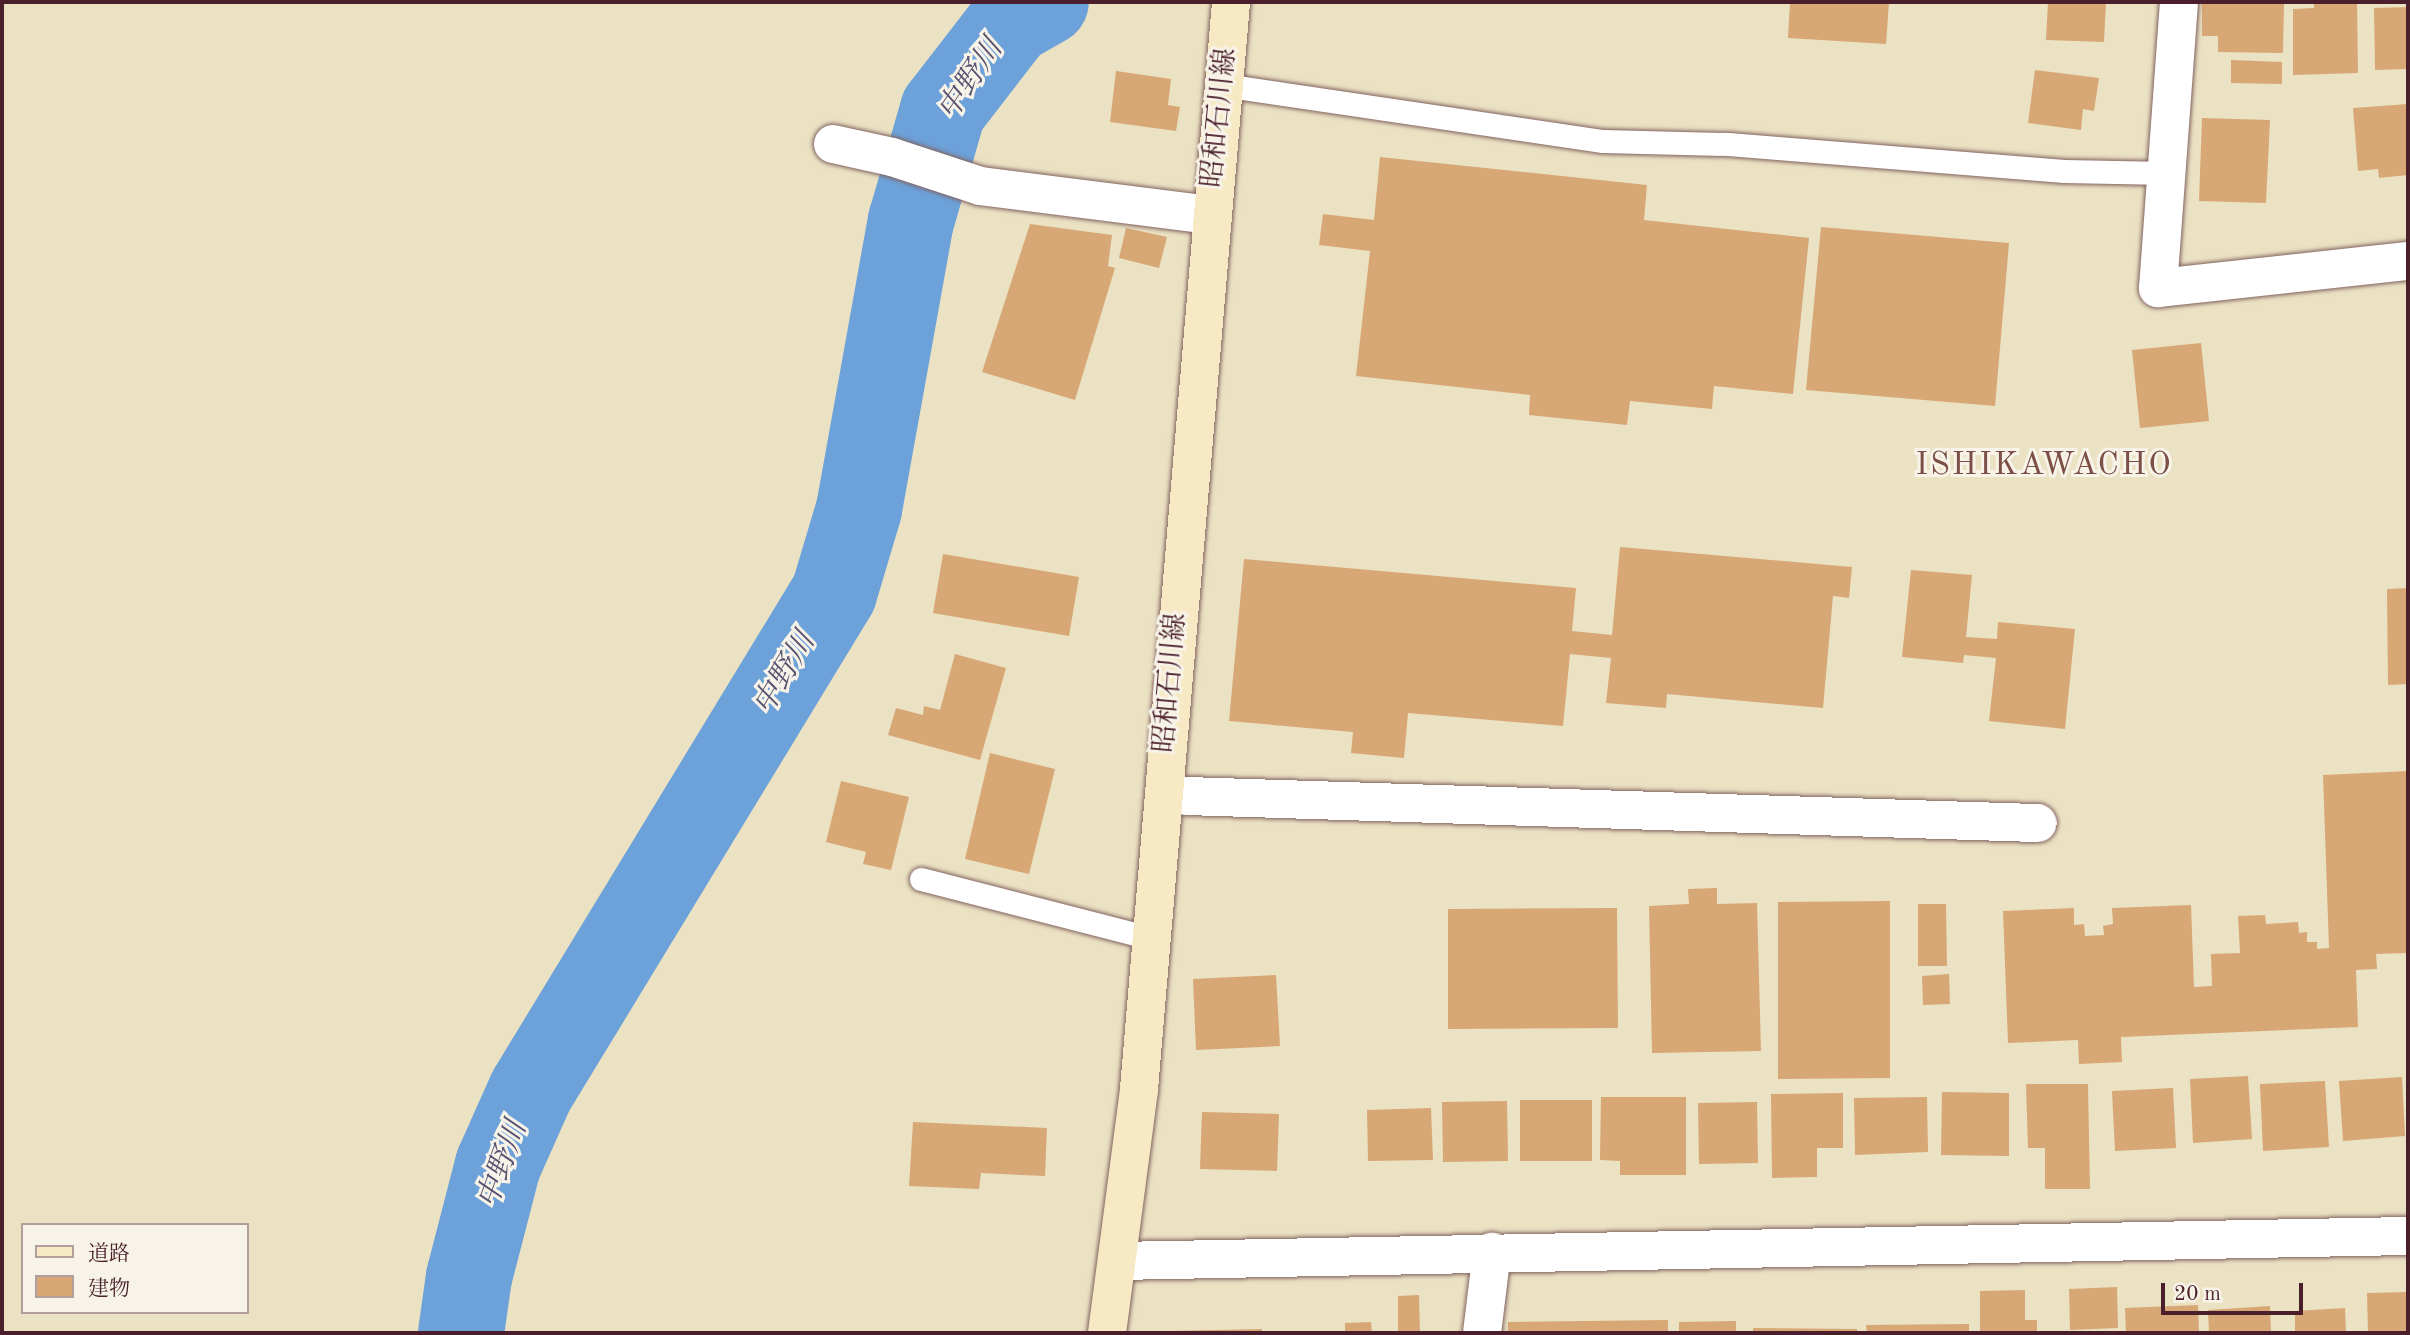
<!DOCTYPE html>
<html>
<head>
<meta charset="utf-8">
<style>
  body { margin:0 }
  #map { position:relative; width:2410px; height:1335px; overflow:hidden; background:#ebe2c3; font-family:"Old Standard TT","Noto Serif JP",serif }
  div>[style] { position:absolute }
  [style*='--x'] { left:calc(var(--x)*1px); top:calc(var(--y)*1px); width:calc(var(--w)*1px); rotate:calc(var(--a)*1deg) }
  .river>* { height:86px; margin:-43px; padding:0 43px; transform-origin:43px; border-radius:43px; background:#6ca1d9 }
  .building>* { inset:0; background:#d7a775 }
  .roads { filter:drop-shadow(0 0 2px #826360) drop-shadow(0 0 2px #826360) }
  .lane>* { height:23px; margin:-11.5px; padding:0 11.5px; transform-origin:11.5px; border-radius:11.5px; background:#fff }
  .street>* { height:38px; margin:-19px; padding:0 19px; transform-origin:19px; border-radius:19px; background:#fff }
  .secondary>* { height:38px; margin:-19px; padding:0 19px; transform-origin:19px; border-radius:19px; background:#f7e9c3 }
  span { translate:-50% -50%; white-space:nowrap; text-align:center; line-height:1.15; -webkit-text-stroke:6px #f7f3e8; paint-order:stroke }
  .street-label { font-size:28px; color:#4a1f2b }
  .water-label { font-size:30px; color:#585371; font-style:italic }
  .quarter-label { font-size:32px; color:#7b4f45; letter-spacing:2px }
  .frame { position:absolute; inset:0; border:4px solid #4a1f2b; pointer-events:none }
  .legend { position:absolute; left:21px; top:1223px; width:228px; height:91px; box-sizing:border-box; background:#f7f3e8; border:2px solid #b29e9c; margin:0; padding:9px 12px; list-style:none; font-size:21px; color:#4a1f2b }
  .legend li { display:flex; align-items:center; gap:14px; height:35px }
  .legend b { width:35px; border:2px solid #b29e9c }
  .scale { position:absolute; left:2161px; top:1283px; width:142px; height:32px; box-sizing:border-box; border:4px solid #4a1f2b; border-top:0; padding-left:9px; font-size:21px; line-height:24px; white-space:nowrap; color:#4a1f2b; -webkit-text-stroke:5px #f7f3e8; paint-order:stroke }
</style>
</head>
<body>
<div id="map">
  <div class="river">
    <div style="--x:461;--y:1333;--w:57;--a:-81.9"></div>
    <div style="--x:469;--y:1277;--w:116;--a:-75.5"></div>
    <div style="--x:498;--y:1165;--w:81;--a:-66"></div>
    <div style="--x:531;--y:1091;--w:583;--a:-58.68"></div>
    <div style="--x:834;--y:593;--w:88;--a:-73.4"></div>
    <div style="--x:859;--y:509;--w:293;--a:-79.8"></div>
    <div style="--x:911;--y:221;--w:116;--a:-73.9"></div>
    <div style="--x:943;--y:110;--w:111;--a:-52.3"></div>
    <div style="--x:1011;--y:22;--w:40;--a:-29.7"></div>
  </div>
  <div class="building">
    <div style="clip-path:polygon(1790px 2px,1889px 2px,1886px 44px,1788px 38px)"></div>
    <div style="clip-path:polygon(2048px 2px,2106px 2px,2104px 42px,2046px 40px)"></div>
    <div style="clip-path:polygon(2202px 2px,2284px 2px,2283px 53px,2218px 52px,2218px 36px,2202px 36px)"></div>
    <div style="clip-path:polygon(2314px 2px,2357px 2px,2358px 73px,2293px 75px,2293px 9px,2314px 8px)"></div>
    <div style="clip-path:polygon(2408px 7px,2408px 69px,2375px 70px,2374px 8px)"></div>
    <div style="clip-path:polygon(2231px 60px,2282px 62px,2282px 84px,2231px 83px)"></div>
    <div style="clip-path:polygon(2035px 70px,2099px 78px,2094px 111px,2083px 109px,2081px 130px,2028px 123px)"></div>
    <div style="clip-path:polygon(1116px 71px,1171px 79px,1168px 105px,1180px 107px,1176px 131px,1110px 122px)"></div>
    <div style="clip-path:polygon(2408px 104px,2408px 175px,2379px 178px,2378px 169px,2358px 171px,2353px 108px)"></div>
    <div style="clip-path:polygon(2202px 118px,2270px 120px,2266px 203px,2199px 201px)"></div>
    <div style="clip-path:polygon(1380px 157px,1647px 185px,1644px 220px,1809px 238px,1793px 394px,1714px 386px,1712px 409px,1630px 401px,1627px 425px,1529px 415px,1530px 395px,1356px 376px,1370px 251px,1319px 245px,1323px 214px,1374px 220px)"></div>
    <div style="clip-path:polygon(1030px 224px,1112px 235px,1108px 266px,1115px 268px,1075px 400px,982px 372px)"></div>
    <div style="clip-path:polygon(1821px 227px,2009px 243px,1995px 406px,1806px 390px)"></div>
    <div style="clip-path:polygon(1126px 228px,1167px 237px,1159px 268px,1119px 258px)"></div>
    <div style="clip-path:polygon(2201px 343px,2209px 421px,2140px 428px,2132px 350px)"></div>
    <div style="clip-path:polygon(1620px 547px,1852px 567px,1849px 598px,1833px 596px,1823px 708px,1667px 694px,1666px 708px,1606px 703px,1611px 658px,1570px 654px,1563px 726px,1408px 713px,1404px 758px,1351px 753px,1353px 732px,1229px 721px,1244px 559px,1576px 588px,1572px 631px,1612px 635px)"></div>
    <div style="clip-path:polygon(943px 554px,1079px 577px,1069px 636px,933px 613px)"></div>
    <div style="clip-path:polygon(1911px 570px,1972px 575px,1966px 637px,1997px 639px,1998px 622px,2075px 629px,2065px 729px,1989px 721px,1996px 658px,1964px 655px,1963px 663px,1902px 657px)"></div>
    <div style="clip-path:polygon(2408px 588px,2408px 684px,2388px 685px,2387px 589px)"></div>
    <div style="clip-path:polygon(955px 654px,1006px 668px,980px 760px,888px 735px,896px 708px,923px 715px,924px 706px,940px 710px)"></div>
    <div style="clip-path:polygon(990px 753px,1055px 769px,1029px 874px,965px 859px)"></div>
    <div style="clip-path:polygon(2408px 771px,2408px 953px,2376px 954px,2377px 969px,2356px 970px,2358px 1027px,2121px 1037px,2122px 1062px,2079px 1064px,2078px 1040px,2008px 1043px,2003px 911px,2074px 908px,2074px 925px,2084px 924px,2085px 936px,2104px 935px,2103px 926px,2113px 924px,2112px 908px,2191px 905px,2194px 987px,2212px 986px,2211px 954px,2240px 953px,2238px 916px,2265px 915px,2266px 924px,2298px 922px,2299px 933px,2307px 932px,2307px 942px,2317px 942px,2317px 949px,2329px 948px,2323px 775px)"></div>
    <div style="clip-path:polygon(841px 781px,909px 797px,891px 870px,863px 864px,866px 852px,826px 842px)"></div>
    <div style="clip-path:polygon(1717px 888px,1717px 904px,1757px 903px,1761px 1051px,1652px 1053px,1649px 906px,1689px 904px,1688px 889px)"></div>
    <div style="clip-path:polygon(1890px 901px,1890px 1078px,1778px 1079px,1778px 902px)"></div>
    <div style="clip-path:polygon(1918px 904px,1946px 904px,1947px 966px,1918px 966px)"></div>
    <div style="clip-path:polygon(1617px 908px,1618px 1028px,1448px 1029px,1448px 909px)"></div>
    <div style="clip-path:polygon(1949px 974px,1950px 1004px,1923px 1005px,1922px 976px)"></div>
    <div style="clip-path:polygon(1276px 975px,1280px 1046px,1196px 1050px,1193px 979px)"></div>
    <div style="clip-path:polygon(2248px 1076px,2252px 1139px,2193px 1143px,2190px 1079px)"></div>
    <div style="clip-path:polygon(2402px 1077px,2405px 1136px,2343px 1141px,2339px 1081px)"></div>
    <div style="clip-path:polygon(2325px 1081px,2329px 1147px,2263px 1151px,2260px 1084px)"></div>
    <div style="clip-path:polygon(2026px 1084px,2088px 1084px,2090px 1189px,2045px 1189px,2045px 1148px,2028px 1148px)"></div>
    <div style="clip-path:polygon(2173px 1088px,2176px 1148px,2115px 1151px,2112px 1091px)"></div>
    <div style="clip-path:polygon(1942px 1092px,2009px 1093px,2009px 1156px,1941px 1155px)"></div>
    <div style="clip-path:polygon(1843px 1093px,1843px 1148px,1817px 1148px,1817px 1177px,1772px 1178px,1771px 1094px)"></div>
    <div style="clip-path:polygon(1601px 1097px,1686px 1097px,1686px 1175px,1620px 1175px,1620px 1161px,1600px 1160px)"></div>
    <div style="clip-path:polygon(1927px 1097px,1928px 1152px,1855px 1155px,1854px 1098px)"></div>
    <div style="clip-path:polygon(1520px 1100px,1592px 1100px,1592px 1161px,1520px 1161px)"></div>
    <div style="clip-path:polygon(1507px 1101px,1508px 1161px,1443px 1162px,1442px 1102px)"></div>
    <div style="clip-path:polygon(1757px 1102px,1758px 1163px,1699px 1164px,1698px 1103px)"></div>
    <div style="clip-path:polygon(1431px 1108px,1433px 1160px,1368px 1161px,1367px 1110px)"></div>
    <div style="clip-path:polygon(1202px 1112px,1279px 1114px,1277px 1171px,1200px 1169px)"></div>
    <div style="clip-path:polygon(913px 1122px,1047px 1128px,1045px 1176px,981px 1173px,979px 1189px,909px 1186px)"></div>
    <div style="clip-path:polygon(2117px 1287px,2118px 1328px,2070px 1330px,2069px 1289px)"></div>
    <div style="clip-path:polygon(2025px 1290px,2025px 1320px,2037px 1320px,2037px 1333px,1980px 1333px,1980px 1291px)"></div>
    <div style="clip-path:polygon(2408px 1292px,2408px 1333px,2368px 1333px,2367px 1293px)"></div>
    <div style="clip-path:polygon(1419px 1295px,1420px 1333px,1398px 1333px,1398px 1296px)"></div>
    <div style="clip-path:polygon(2198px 1305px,2199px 1333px,2126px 1333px,2125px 1308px)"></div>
    <div style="clip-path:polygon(2270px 1306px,2271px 1333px,2209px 1333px,2208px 1310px)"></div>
    <div style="clip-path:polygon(2345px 1308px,2346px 1333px,2295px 1333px,2295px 1311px)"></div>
    <div style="clip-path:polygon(1668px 1320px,1668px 1333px,1508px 1333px,1508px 1322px)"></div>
    <div style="clip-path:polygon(1736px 1321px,1736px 1333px,1679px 1333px,1679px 1322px)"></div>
    <div style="clip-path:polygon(1371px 1322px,1372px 1333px,1345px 1333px,1345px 1323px)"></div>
    <div style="clip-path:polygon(1969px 1324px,1969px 1333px,1867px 1333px,1866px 1325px)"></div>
    <div style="clip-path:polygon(1753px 1328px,1857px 1329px,1857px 1333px,1753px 1333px)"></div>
    <div style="clip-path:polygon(1262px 1329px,1262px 1333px,1166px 1333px,1166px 1331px)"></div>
  </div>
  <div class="roads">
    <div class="lane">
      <div style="--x:1223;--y:85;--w:384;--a:8.4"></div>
      <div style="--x:1603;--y:141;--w:125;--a:1.4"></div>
      <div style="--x:1728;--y:144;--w:337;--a:4.6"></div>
      <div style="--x:2064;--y:171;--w:104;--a:1.1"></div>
      <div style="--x:921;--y:879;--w:237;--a:14.4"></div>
    </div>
    <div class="street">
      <div style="--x:2179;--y:2;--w:287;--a:94.2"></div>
      <div style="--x:2158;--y:288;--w:251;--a:-6.2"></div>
      <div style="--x:833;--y:144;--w:60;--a:12.4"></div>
      <div style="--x:892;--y:157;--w:93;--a:18.2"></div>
      <div style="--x:980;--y:186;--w:232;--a:7.2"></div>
      <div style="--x:1186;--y:796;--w:852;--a:1.82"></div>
      <div style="--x:1117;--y:1261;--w:1291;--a:-1.11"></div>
      <div style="--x:1482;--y:1333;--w:82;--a:-83"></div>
    </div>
    <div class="secondary">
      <div style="--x:1107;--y:1333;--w:246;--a:-82.5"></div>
      <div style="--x:1139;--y:1089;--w:1091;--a:-85.16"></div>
    </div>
  </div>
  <div class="street-label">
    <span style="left:1220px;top:118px;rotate:-84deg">昭和石川線</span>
    <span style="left:1171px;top:683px;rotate:-85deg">昭和石川線</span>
  </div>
  <div class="water-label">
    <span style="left:971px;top:80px;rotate:-56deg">中野川</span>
    <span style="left:785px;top:674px;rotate:-59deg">中野川</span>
    <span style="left:503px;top:1165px;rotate:-70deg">中野川</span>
  </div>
  <div class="quarter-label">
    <span style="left:2044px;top:466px">ISHIKAWACHO</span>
  </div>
  <div class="frame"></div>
  <ul class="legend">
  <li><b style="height:9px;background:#f7e9c3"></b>道路</li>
  <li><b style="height:19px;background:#d7a775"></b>建物</li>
  </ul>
  <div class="scale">20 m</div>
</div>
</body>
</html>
